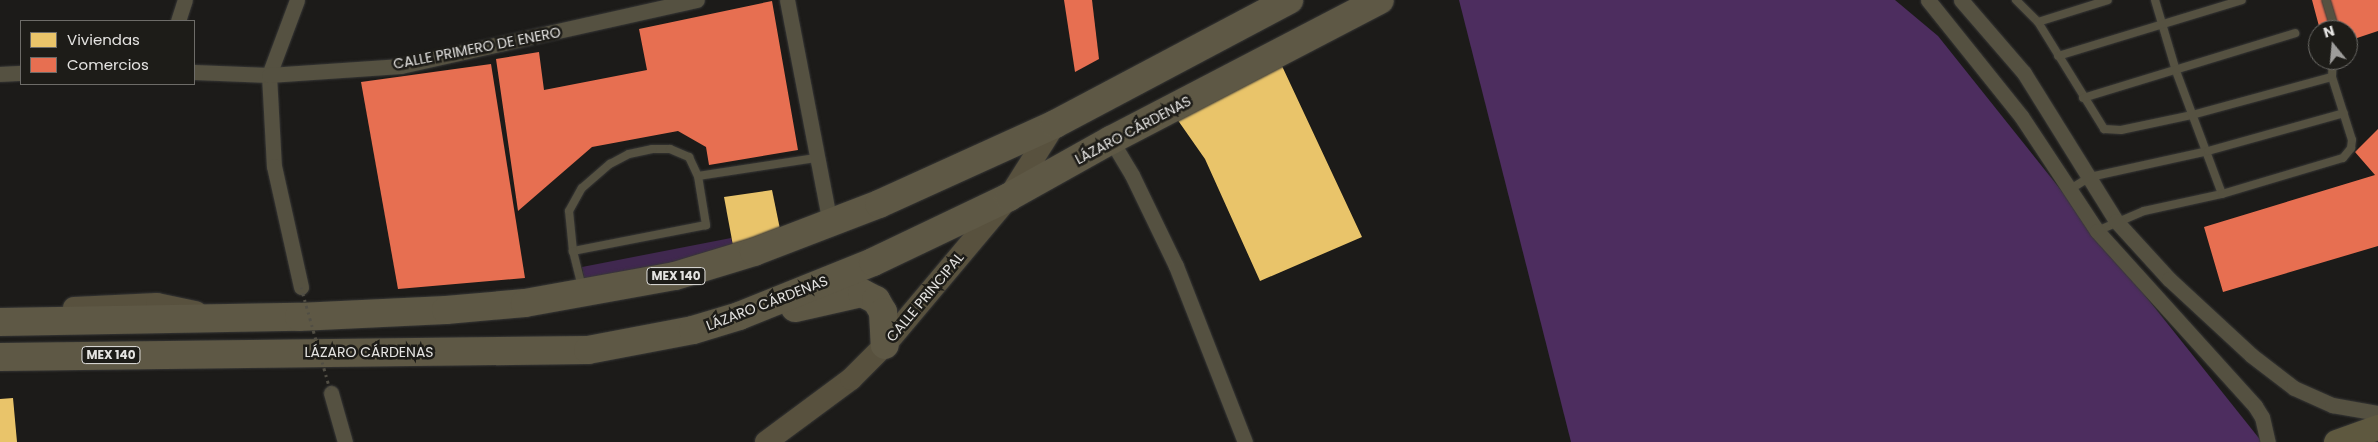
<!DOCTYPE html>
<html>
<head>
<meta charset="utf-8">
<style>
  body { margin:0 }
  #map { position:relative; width:2378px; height:442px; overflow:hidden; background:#1c1b19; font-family:Poppins,sans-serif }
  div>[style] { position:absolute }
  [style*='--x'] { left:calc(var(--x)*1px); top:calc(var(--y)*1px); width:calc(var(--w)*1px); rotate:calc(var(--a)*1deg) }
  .green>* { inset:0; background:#40284f }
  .forest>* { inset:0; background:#4d2d5f }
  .homes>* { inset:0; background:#e9c46a }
  .shops>* { inset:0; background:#e76f51 }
  .roads { filter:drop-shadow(0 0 1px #373736) drop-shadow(0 0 1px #373736) }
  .lane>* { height:8px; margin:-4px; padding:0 4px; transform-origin:4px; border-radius:4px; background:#555141 }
  .street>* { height:15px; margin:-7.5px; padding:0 7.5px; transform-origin:7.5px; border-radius:7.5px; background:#555141 }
  .secondary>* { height:22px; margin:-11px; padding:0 11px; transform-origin:11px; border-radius:11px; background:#58513e }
  .primary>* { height:25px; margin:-12.5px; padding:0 12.5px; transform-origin:12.5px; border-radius:12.5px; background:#5e583f }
  .highway>* { height:28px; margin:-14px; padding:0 14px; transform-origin:14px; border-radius:14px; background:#5e5845 }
  .path-bridge>* { height:3px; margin-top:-1.5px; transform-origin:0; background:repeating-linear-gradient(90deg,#514e44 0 2.5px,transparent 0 6.5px) }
  span { translate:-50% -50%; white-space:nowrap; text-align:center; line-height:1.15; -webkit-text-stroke:5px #1d1c18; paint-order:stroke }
  .shield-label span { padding:1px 4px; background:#1d1c18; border:1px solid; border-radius:4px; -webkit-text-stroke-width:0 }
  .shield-label { font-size:12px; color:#e4e3e1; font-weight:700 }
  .street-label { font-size:14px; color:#e4e3e1 }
  .legend { position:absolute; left:20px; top:20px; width:175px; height:65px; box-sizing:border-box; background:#1d1c18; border:1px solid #6d6c68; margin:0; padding:6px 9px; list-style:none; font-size:15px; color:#e4e3e1 }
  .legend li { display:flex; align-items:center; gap:10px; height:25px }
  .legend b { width:25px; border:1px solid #6d6c68 }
  .north { position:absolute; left:2308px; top:20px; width:50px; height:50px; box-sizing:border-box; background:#1d1c18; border:1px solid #6d6c68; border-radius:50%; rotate:343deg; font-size:14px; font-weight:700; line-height:20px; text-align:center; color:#e4e3e1 }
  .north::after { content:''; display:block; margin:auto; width:18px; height:22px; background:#9e9d9b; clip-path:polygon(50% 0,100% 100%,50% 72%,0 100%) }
</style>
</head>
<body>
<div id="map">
  <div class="green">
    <div style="clip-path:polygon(731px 238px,734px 251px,585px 285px,582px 267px)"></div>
  </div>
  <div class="forest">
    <div style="clip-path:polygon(1459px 0,1895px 0,1938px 36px,2262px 442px,1571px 442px)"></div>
  </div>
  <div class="homes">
    <div style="clip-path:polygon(1282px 66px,1362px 237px,1260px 281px,1205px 159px,1177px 119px)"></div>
    <div style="clip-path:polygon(772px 190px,781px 234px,734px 251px,724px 197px)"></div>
    <div style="clip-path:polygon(13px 398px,17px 442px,0 442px,0 399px)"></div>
  </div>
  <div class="shops">
    <div style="clip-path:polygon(1064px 0,1092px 0,1099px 59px,1075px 72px)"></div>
    <div style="clip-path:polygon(2312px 0,2378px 0,2378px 31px,2348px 41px,2348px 30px,2320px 30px)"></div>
    <div style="clip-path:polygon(772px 1px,798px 150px,709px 165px,706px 147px,678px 131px,592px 147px,518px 211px,496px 59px,539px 52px,544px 90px,647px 70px,639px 29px)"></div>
    <div style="clip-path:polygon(491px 64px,525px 278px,398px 289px,361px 82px)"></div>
    <div style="clip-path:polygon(2378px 129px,2378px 246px,2223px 292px,2204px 227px,2375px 175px,2355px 152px)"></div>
  </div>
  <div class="roads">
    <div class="lane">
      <div style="--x:2016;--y:0;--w:31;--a:45"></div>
      <div style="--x:2038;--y:22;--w:126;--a:58.3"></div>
      <div style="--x:2104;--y:129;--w:17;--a:3"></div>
      <div style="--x:2121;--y:130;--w:73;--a:-11.9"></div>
      <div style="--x:2192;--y:115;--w:145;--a:-15.2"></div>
      <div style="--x:2155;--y:0;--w:74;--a:73.5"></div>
      <div style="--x:2176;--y:71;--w:131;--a:69.5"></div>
      <div style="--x:2326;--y:0;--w:31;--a:73"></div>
      <div style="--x:2038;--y:22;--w:73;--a:-17.4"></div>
      <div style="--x:2058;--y:56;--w:192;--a:-16.9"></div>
      <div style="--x:2083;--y:98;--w:222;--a:-17"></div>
      <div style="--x:652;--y:149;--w:18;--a:0"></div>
      <div style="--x:670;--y:149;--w:21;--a:23"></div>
      <div style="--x:689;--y:157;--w:21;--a:65"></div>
      <div style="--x:698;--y:176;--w:50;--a:80.7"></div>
      <div style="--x:706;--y:225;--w:136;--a:168.9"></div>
      <div style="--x:573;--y:251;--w:40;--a:-95.7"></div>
      <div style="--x:569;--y:211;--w:26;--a:-61"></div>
      <div style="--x:582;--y:188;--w:37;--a:-41"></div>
      <div style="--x:610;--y:164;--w:21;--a:-28"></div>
      <div style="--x:629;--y:154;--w:24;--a:-12"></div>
      <div style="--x:698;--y:176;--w:119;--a:-8.7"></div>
      <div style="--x:2069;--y:190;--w:25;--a:-32"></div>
      <div style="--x:2090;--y:177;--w:121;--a:-12.4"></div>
      <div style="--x:2208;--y:151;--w:141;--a:-15.6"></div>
      <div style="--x:2097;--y:231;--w:51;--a:-23.1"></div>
      <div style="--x:2144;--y:211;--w:80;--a:-12.3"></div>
      <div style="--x:2222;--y:194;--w:126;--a:-16.6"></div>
      <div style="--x:2343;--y:158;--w:13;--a:-51"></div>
      <div style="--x:2351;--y:148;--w:8;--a:-83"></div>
      <div style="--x:2352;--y:140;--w:66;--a:-107.6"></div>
      <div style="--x:2332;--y:77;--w:17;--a:-87"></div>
      <div style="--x:573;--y:251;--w:38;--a:76"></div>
    </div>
    <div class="street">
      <div style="--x:297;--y:0;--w:80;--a:110.5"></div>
      <div style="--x:269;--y:75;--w:91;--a:86.9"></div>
      <div style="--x:274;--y:166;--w:124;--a:77.4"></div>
      <div style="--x:787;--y:0;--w:227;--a:79.1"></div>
      <div style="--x:1928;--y:0;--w:149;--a:51.3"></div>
      <div style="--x:2021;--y:116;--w:138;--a:56.5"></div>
      <div style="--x:2097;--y:231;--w:236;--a:47.9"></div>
      <div style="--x:2255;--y:406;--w:13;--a:58"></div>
      <div style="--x:2262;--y:417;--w:26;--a:77"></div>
      <div style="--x:1961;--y:0;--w:96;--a:49.2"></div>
      <div style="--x:2024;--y:73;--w:174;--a:58.1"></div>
      <div style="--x:2116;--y:221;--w:79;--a:47.6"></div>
      <div style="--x:2169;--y:279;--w:112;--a:42.8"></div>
      <div style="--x:2251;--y:355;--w:54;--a:37.5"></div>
      <div style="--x:2294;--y:388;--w:42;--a:24.1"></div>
      <div style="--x:2332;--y:405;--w:47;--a:9.9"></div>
      <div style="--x:178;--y:21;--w:22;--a:-72"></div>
      <div style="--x:194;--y:72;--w:75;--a:2.3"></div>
      <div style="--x:269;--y:75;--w:132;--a:-3.9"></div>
      <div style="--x:401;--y:66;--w:303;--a:-12.6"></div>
      <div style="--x:0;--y:74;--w:21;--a:-3"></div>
      <div style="--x:1111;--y:140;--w:41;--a:59"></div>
      <div style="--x:1132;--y:175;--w:101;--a:64.2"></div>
      <div style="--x:1176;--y:266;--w:189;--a:68.6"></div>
      <div style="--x:331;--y:393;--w:51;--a:74.1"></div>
    </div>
    <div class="secondary">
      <div style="--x:74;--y:308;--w:83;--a:-2.8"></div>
      <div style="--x:157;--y:304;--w:40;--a:12"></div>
      <div style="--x:766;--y:442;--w:106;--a:-36.5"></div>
      <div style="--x:851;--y:379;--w:48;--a:-45"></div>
      <div style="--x:885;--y:345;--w:193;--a:-50"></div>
      <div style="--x:1009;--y:197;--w:86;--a:-57.8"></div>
    </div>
    <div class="primary">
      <div style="--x:2336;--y:442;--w:45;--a:-19.7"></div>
    </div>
    <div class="highway">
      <div style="--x:795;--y:308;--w:69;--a:-12.6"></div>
      <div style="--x:862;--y:293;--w:16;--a:27"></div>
      <div style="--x:876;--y:300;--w:14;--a:60"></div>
      <div style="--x:883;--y:312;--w:33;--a:87"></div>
      <div style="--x:0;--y:322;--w:299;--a:-1"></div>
      <div style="--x:299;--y:317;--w:147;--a:-2.7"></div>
      <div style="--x:446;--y:310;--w:79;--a:-5.1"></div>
      <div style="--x:525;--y:303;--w:152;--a:-10.2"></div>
      <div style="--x:675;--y:276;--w:83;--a:-16.9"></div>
      <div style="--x:754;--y:252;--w:134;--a:-21"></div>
      <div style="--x:879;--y:204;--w:193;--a:-24.4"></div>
      <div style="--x:1055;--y:124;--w:265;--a:-27.9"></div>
      <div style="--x:0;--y:357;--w:588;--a:-0.68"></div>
      <div style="--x:588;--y:350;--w:107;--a:-10.8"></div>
      <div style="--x:693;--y:330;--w:48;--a:-16.9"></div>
      <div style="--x:739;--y:316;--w:144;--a:-21.9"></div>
      <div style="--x:873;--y:262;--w:151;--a:-25.5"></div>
      <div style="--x:1009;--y:197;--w:117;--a:-29.2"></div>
      <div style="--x:1111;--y:140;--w:303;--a:-27.5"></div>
    </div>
  </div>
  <div class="path-bridge">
    <div style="--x:301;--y:287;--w:110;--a:74.2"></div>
  </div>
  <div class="shield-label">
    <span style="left:676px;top:276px">MEX 140</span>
    <span style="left:111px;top:355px">MEX 140</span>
  </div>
  <div class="street-label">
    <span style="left:477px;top:48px;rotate:-11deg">CALLE PRIMERO DE ENERO</span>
    <span style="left:1133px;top:130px;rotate:-28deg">LÁZARO CÁRDENAS</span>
    <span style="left:925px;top:297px;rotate:-50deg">CALLE PRINCIPAL</span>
    <span style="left:767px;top:303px;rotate:-21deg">LÁZARO CÁRDENAS</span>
    <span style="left:369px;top:352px">LÁZARO CÁRDENAS</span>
  </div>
  <ul class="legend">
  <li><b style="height:14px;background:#e9c46a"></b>Viviendas</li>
  <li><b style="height:14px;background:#e76f51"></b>Comercios</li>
  </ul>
  <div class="north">N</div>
</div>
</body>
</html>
